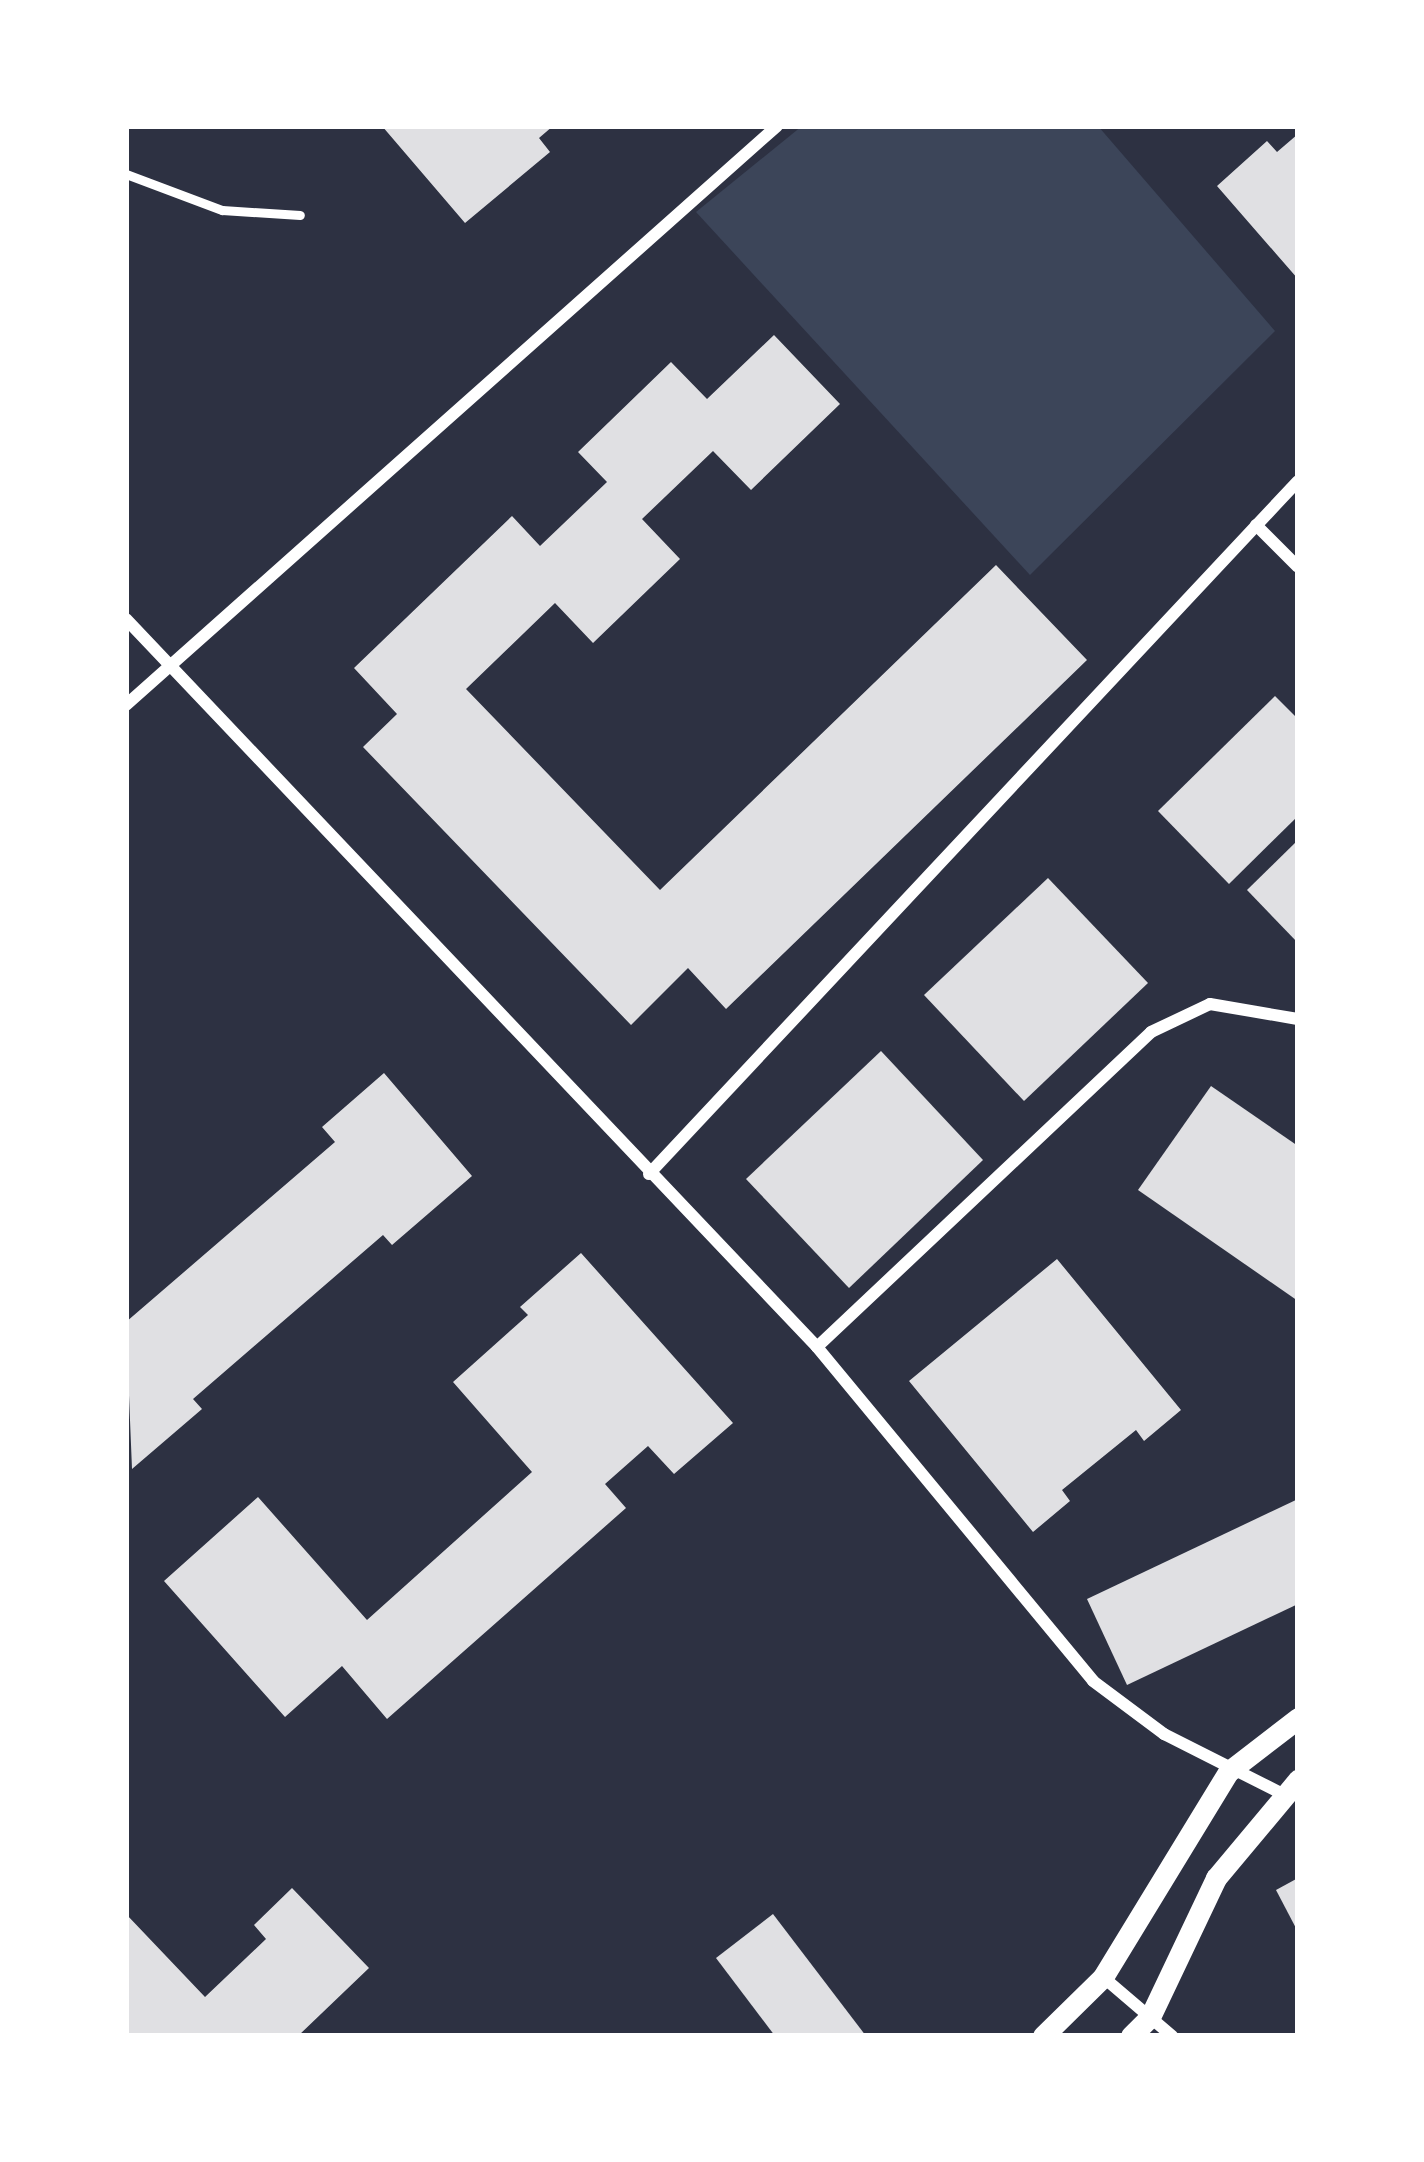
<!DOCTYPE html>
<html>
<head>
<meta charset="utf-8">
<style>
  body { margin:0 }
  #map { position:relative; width:1424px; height:2162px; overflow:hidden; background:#2d3142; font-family:"IBM Plex Serif",serif }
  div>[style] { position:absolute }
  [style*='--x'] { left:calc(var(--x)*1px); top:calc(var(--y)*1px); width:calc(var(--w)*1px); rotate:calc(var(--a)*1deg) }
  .green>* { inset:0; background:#3c4559 }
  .building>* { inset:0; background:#e0e0e3 }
  .service>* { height:9px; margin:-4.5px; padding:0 4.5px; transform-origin:4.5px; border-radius:4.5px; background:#fff }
  .minor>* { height:12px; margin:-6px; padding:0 6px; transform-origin:6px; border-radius:6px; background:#fff }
  .tertiary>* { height:21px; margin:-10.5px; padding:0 10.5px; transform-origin:10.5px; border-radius:10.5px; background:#fff }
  span { translate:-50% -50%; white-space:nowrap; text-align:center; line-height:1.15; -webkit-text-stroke:12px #fff; paint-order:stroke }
  .frame { position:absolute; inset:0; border:129px solid #fff; pointer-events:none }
</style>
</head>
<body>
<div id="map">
  <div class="green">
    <div style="clip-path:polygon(802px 126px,1098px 126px,1275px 331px,1030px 575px,696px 212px)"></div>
  </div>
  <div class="building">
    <div style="clip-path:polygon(382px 126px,553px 126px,539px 138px,550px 152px,465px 223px)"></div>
    <div style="clip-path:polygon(1298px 134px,1298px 279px,1217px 186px,1267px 141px,1277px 152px)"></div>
    <div style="clip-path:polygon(774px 335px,840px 404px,751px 490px,713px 451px,642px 519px,680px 559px,593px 643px,555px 603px,466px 689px,660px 890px,996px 565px,1087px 660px,726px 1009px,688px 968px,631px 1025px,363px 747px,397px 714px,354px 668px,512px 516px,540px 546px,607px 482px,578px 452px,671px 362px,707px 399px)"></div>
    <div style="clip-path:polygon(1275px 696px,1298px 719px,1298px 816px,1229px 884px,1158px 811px)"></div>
    <div style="clip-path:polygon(1298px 840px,1298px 943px,1247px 890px)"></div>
    <div style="clip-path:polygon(1048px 878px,1148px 983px,1024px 1101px,924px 995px)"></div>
    <div style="clip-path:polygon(881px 1051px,983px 1160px,849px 1288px,746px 1179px)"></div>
    <div style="clip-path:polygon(384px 1073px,472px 1176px,392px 1245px,383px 1235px,193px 1399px,202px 1409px,132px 1469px,126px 1322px,335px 1142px,322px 1127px)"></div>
    <div style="clip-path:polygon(1211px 1086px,1298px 1146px,1298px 1301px,1138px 1190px)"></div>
    <div style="clip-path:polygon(581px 1253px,733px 1423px,674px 1474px,648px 1446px,605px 1484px,626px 1508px,387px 1719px,342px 1666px,285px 1717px,164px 1581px,258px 1497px,367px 1620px,532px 1472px,453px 1382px,528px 1315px,520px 1307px)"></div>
    <div style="clip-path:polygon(1057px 1259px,1181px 1410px,1144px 1441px,1136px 1430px,1062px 1490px,1070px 1501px,1033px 1532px,909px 1381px)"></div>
    <div style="clip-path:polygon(1298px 1499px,1298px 1604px,1127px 1685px,1087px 1599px)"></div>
    <div style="clip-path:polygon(1298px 1878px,1298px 1932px,1276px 1890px)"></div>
    <div style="clip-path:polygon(292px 1888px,369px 1968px,298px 2036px,126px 2036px,126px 1914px,205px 1997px,266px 1939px,254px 1925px)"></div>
    <div style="clip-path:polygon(773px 1914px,866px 2036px,775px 2036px,716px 1958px)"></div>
  </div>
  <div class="service">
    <div style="--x:126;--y:174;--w:103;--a:20.6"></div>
    <div style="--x:222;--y:210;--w:78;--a:3.7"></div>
  </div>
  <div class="minor">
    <div style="--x:1256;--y:525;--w:59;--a:45"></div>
    <div style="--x:126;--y:619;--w:1004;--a:46.49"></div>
    <div style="--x:817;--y:1347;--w:433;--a:50.4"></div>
    <div style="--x:1093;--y:1681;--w:89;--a:36.7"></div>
    <div style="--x:1164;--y:1734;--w:131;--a:26.8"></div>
    <div style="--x:126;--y:705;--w:871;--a:-41.65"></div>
    <div style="--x:649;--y:1174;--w:949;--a:-46.88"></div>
    <div style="--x:817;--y:1347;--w:459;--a:-43.3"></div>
    <div style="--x:1151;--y:1032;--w:65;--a:-25.4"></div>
    <div style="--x:1210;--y:1004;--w:89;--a:9.7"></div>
    <div style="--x:1103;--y:1977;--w:91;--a:40.5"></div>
  </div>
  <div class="tertiary">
    <div style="--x:1043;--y:2036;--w:84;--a:-44.5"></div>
    <div style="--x:1103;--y:1977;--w:240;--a:-58.6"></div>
    <div style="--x:1228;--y:1772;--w:88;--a:-37.6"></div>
    <div style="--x:1131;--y:2036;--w:27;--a:-45"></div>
    <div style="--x:1150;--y:2017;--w:154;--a:-64.6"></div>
    <div style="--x:1216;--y:1878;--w:128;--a:-50.1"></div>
  </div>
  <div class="frame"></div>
</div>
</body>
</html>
